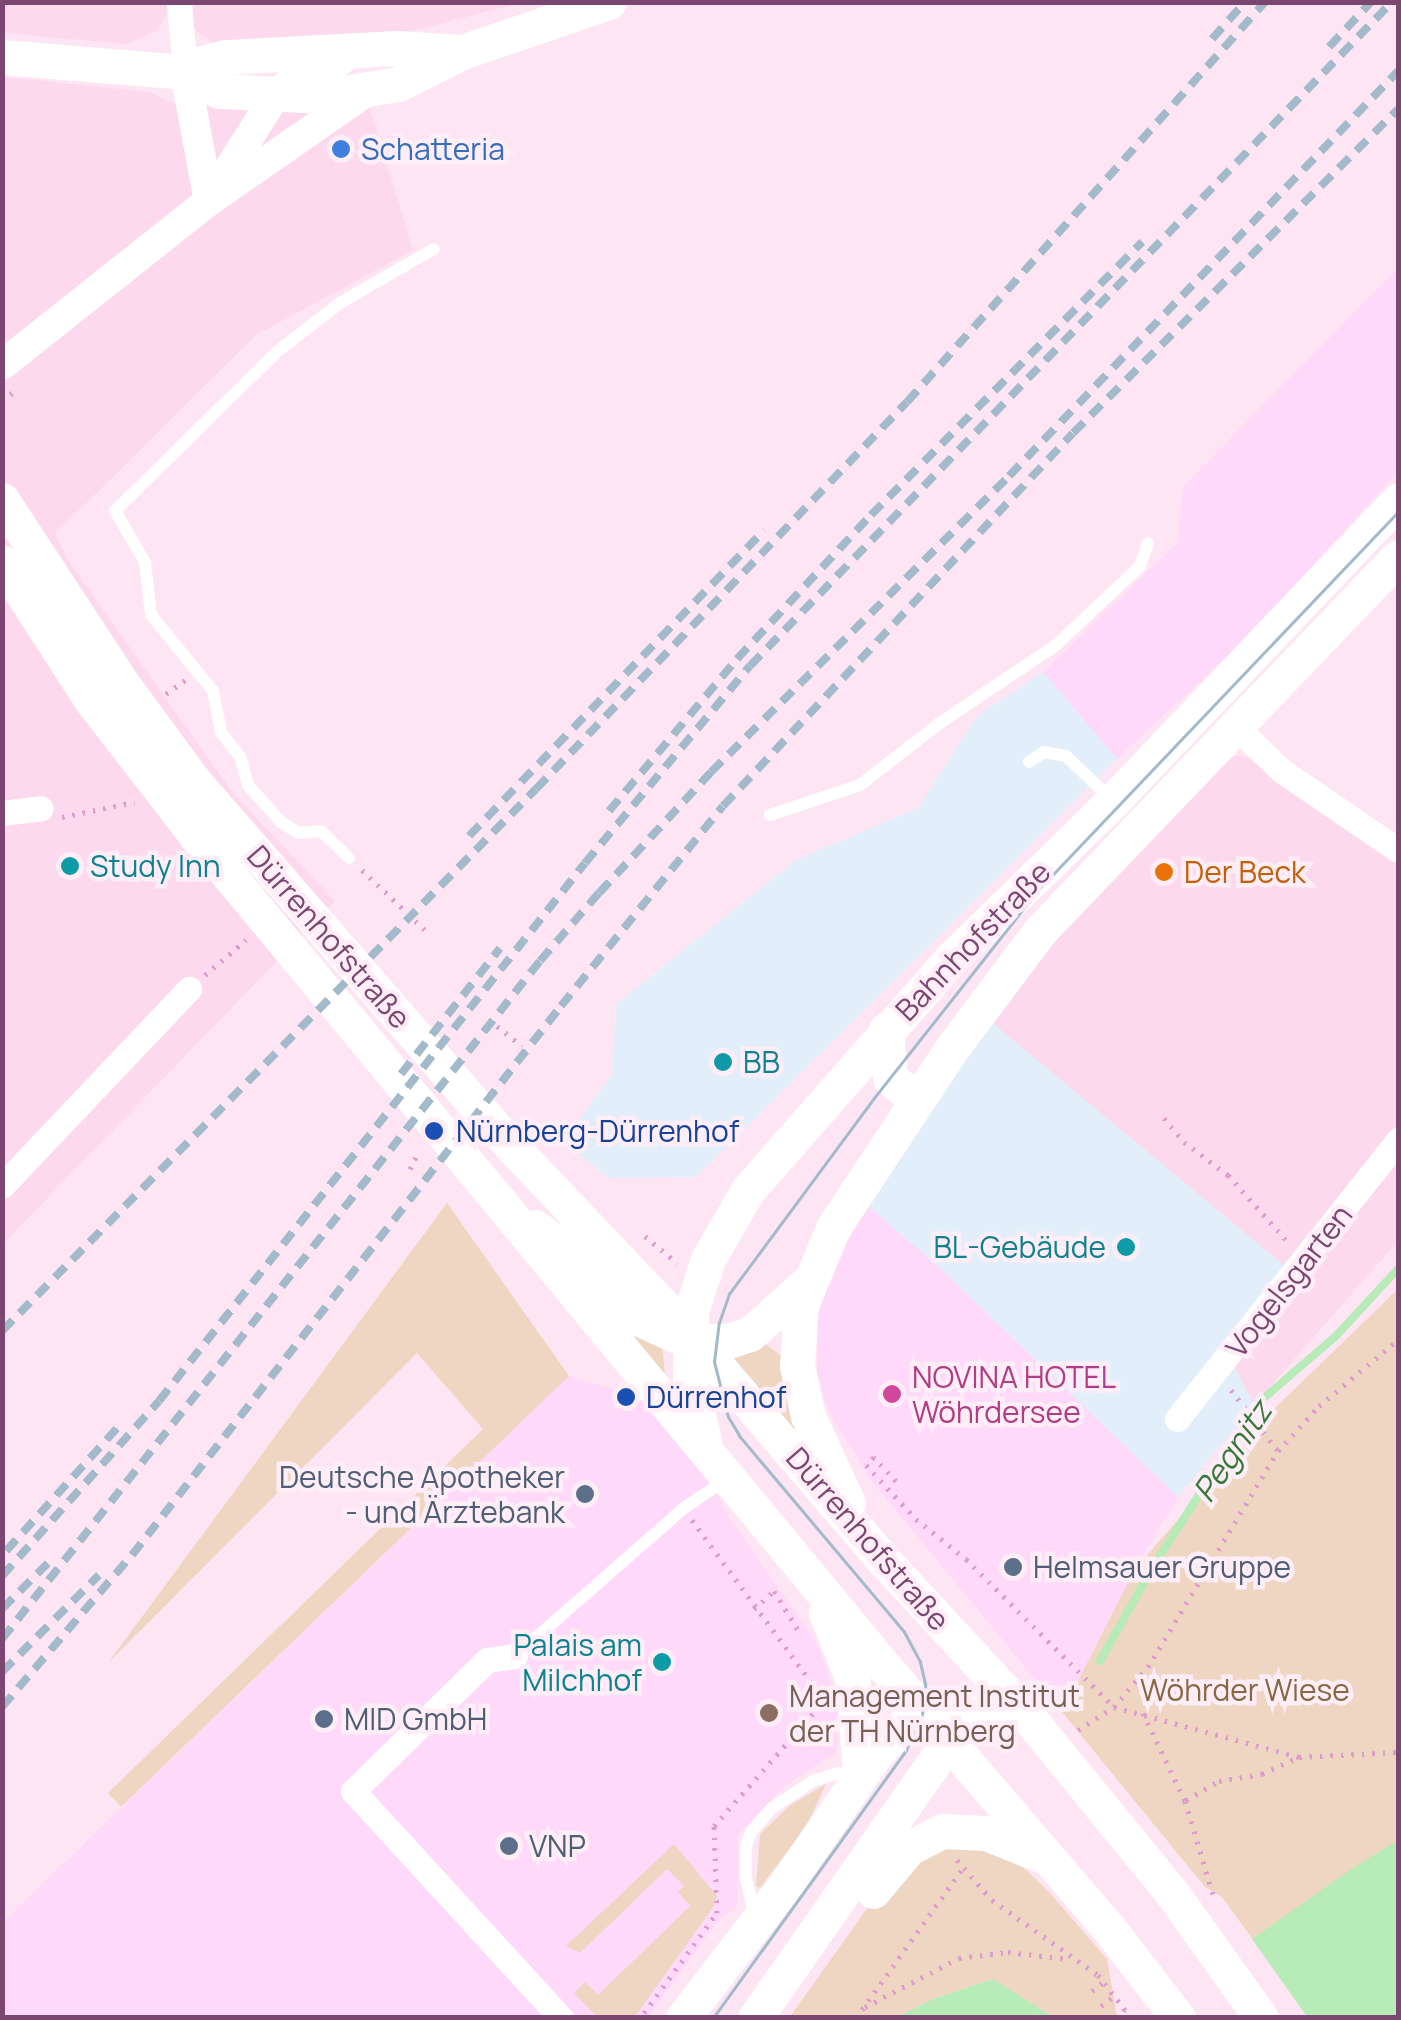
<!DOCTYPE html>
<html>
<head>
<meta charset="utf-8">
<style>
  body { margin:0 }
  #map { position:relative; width:1401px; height:2020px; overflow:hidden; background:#fee5f3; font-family:Manrope,sans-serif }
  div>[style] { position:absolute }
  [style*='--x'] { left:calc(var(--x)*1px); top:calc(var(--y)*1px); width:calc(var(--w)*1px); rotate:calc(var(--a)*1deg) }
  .residential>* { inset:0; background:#fcd9ed }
  .commercial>* { inset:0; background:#ffd9f9 }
  .education>* { inset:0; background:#e2effb }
  .green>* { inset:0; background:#eed6c2 }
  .water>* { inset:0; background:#b7ebb7 }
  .pier>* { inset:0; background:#fee5f3 }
  .stream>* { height:8px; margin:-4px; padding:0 4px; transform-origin:4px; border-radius:4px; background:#b7ebb7 }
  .path>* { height:5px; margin-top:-2.5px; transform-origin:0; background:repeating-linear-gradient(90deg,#dc9ccd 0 2.5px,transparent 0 10.5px) }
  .service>* { height:12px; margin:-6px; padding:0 6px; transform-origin:6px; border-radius:6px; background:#fff }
  .minor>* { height:25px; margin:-12.5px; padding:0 12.5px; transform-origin:12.5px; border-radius:12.5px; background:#fff }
  .tertiary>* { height:30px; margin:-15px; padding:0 15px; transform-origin:15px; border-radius:15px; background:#fff }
  .secondary>* { height:35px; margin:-17.5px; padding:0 17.5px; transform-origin:17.5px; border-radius:17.5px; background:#fff }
  .tram>* { height:2.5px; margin:-1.25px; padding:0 1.25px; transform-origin:1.25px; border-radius:1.25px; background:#a2baca }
  .rail>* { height:8px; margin-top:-4px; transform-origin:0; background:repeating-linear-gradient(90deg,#a2baca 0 15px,transparent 0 25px) }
  .dots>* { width:28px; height:28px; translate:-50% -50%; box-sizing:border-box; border:5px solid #ffeef7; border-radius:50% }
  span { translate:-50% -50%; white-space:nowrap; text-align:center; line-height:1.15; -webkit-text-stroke:9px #ffeef7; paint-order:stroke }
  .shop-label { font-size:30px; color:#366cbe }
  .left { translate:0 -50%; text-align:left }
  .culture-label { font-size:30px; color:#0d838f }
  .right { translate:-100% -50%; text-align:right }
  .food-label { font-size:30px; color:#c56008 }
  .street-label { font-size:30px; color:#7b4770 }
  .transit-label { font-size:30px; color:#164399 }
  .hotel-label { font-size:30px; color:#b23c85 }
  .service-label { font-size:30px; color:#4e5e75 }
  .park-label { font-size:30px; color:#886840 }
  .education-label { font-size:30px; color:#785e54 }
  .water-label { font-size:32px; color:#367a38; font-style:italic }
  .frame { position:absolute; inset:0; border:5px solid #7b4770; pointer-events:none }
</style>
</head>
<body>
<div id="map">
  <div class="residential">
    <div style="clip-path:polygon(2px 3px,521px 3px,395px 35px,214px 44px,168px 10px,158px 30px,127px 44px,3px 33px)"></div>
    <div style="clip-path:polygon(3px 77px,149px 92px,175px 104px,353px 112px,369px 105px,413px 250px,256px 335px,55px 534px,72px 566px,233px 793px,335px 901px,3px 1244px)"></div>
    <div style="clip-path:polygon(1236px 756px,1247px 757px,1398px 862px,1398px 1241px,1254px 1405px,1229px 1359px,990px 1021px,1081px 907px,1225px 759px)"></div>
  </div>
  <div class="commercial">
    <div style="clip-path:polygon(1398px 268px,1398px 471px,1257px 628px,1117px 759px,1043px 672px,1177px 543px,1183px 487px)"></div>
    <div style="clip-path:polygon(868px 1206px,939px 1267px,1178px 1497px,1135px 1569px,1062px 1712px,871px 1480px,827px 1409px,817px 1372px,818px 1315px,837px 1260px)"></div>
    <div style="clip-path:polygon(569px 1376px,658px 1404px,694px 1447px,730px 1519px,818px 1645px,839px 1705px,836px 1752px,784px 1787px,738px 1835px,737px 1905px,717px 1922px,648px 2017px,3px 2018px,3px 1922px)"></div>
  </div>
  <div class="education">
    <div style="clip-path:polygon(1043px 672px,1117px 759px,696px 1177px,608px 1178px,563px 1141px,611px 1076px,616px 1004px,796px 860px,918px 808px,977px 716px)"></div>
    <div style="clip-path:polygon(990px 1021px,1287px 1268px,1230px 1358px,1254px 1405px,1178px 1497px,939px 1267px,868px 1206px)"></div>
  </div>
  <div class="green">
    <div style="clip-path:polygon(447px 1203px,569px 1376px,121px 1807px,108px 1793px,483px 1429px,417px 1353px,108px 1663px)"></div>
    <div style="clip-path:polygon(1398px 1289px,1398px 2017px,1309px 2017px,1222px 1897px,1205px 1887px,1062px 1712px,1135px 1569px,1278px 1405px)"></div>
    <div style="clip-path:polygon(626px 1328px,662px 1345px,665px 1373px,662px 1374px)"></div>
    <div style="clip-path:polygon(764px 1343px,783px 1357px,803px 1442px,733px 1362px,733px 1355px)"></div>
    <div style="clip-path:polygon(826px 1784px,807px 1825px,760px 1888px,756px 1886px,760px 1834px,789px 1806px)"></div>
    <div style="clip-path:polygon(962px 1840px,1019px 1863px,1049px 1892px,1107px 1959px,1117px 2017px,1053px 2017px,993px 1979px,933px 1999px,897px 2017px,789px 2018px,891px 1875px)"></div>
    <div style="clip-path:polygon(674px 1844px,717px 1896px,714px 1906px,635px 2017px,597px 2017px,574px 1993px,585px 1982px,598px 1995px,690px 1906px,678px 1892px,684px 1886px,667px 1869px,580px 1953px,566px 1946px)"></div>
  </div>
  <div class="water">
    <div style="clip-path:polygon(1398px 1840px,1398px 2017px,1141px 2018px,1347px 1872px)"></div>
    <div style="clip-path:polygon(993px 1979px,1053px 2017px,897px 2017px,933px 1999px)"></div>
  </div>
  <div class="pier">
    <div style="clip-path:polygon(1249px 1935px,1308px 2018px,1136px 2018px,1138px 2013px)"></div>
  </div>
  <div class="stream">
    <div style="--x:1100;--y:1661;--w:110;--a:-60.6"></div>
    <div style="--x:1154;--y:1565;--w:191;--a:-57.4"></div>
    <div style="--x:1257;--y:1404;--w:103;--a:-40.7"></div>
    <div style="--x:1335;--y:1337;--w:93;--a:-47.2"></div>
  </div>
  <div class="path">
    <div style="--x:2;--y:401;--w:19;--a:-39"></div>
    <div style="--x:166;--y:694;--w:24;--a:-36"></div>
    <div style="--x:62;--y:817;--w:74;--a:-11.8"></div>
    <div style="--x:362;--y:870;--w:87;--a:43.6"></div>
    <div style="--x:205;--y:975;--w:54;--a:-40.5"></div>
    <div style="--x:497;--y:1026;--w:32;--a:39"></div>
    <div style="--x:1164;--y:1118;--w:31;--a:50"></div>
    <div style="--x:1184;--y:1142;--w:55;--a:36.9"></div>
    <div style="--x:1228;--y:1175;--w:89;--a:48.2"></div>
    <div style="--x:410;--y:1169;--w:18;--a:-63"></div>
    <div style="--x:645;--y:1236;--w:42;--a:40.2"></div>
    <div style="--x:1231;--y:1390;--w:77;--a:52.4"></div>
    <div style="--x:896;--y:1481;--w:33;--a:-133"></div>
    <div style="--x:874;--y:1457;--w:11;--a:135"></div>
    <div style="--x:866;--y:1465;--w:74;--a:47.2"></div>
    <div style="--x:916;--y:1519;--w:64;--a:38.7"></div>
    <div style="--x:966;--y:1559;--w:209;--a:45"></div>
    <div style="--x:692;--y:1520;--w:225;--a:53.7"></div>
    <div style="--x:754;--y:1609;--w:27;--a:-42"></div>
    <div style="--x:774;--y:1591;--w:52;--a:58.5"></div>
    <div style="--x:1114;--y:1707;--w:192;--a:15.1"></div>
    <div style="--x:1299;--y:1757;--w:99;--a:-2.9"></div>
    <div style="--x:1143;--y:1713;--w:98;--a:64.5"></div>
    <div style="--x:1185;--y:1801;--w:104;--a:73.3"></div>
    <div style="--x:1078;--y:1730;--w:43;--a:-32.6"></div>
    <div style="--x:1114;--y:1707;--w:52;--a:-49.6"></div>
    <div style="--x:1148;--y:1667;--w:252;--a:-59"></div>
    <div style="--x:1278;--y:1451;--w:61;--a:-47.7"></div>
    <div style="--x:1319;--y:1406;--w:103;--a:-39.9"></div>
    <div style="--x:1186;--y:1800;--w:38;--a:-30"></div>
    <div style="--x:1219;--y:1781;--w:44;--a:-9.2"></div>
    <div style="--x:1262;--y:1774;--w:38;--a:-25"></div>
    <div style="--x:957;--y:1860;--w:53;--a:48.8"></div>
    <div style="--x:992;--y:1900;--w:130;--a:35.3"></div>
    <div style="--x:1098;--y:1975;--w:54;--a:52.5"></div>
    <div style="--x:1092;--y:1991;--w:14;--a:-39"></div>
    <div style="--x:1101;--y:2006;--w:16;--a:-38"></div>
    <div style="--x:865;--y:2007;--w:106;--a:-27.5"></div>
    <div style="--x:959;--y:1958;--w:49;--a:-7"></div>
    <div style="--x:1008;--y:1952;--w:60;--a:6.7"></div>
    <div style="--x:649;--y:2018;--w:7;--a:-135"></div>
    <div style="--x:644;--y:2013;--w:124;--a:-53.9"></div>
    <div style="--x:717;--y:1913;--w:87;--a:-92"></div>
    <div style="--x:714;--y:1826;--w:168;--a:-48.6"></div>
    <div style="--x:856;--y:2018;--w:184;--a:-54.5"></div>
    <div style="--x:1116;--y:2018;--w:12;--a:-42"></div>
  </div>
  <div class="service">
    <div style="--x:1029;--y:762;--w:18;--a:-34"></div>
    <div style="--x:1044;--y:752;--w:22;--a:10"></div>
    <div style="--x:1066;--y:756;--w:62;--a:43.7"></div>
    <div style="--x:770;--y:815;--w:95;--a:-18.4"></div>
    <div style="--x:860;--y:785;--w:101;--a:-37.8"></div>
    <div style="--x:940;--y:723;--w:140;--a:-33.9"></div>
    <div style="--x:1056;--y:645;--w:115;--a:-43.2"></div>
    <div style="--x:1140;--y:566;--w:24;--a:-71"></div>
    <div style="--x:349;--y:858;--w:39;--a:-136"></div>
    <div style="--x:321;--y:831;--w:22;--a:175"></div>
    <div style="--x:299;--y:833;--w:21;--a:-149"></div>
    <div style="--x:281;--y:822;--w:50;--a:-131.7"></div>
    <div style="--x:248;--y:785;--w:28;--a:-105"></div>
    <div style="--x:241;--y:758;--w:33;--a:-128"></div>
    <div style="--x:221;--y:732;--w:42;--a:-101"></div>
    <div style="--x:213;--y:691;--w:98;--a:-129.2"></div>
    <div style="--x:151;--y:615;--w:53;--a:-96.5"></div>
    <div style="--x:145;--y:562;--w:59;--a:-120.5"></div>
    <div style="--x:115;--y:511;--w:228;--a:-44.5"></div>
    <div style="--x:278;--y:351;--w:78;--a:-37.7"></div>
    <div style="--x:340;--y:303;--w:108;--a:-29.9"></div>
    <div style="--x:515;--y:1656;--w:225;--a:-41.2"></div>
    <div style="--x:684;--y:1508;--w:52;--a:-34"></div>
    <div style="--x:754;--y:1913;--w:37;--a:-103"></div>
    <div style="--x:746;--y:1877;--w:30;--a:-90"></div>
    <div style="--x:746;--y:1847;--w:16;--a:-72"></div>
    <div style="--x:751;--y:1832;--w:32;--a:-49"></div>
    <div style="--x:772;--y:1808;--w:49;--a:-33.4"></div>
    <div style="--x:813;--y:1781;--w:26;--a:-18"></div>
    <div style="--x:838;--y:1773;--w:20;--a:6"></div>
  </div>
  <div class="minor">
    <div style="--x:179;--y:2;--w:70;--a:85.1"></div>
    <div style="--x:1234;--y:725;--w:66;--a:43.8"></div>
    <div style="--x:1282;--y:771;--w:140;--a:34.3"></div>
    <div style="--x:2;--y:813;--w:39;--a:-7"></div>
    <div style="--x:2;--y:1186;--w:272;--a:-46.5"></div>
    <div style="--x:1177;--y:1419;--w:356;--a:-51.6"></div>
    <div style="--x:515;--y:1656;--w:28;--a:172"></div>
    <div style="--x:487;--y:1660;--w:187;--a:135.6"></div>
    <div style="--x:353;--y:1791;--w:308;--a:47.5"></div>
  </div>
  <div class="tertiary">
    <div style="--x:185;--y:72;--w:131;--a:79.5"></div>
    <div style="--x:213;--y:194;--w:116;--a:-57.7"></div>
    <div style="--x:275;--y:96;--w:27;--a:-42"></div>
    <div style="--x:295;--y:78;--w:31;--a:-11"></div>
    <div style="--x:325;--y:72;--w:31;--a:-37"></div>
    <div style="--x:2;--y:365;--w:264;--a:-38.4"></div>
    <div style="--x:209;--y:201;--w:196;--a:-34.8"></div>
  </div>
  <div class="secondary">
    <div style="--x:2;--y:57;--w:184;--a:4.7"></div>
    <div style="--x:185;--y:72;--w:39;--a:29"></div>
    <div style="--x:219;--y:91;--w:104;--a:2.8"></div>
    <div style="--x:323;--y:96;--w:76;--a:-9.1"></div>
    <div style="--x:398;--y:84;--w:72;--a:-26.6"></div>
    <div style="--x:462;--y:52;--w:155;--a:-18.8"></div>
    <div style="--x:185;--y:72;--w:15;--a:-32"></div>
    <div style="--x:198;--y:64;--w:29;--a:-14"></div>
    <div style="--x:226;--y:57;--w:171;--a:-3"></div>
    <div style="--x:397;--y:48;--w:64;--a:3.6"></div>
    <div style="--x:2;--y:500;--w:214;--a:56.8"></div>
    <div style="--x:119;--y:679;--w:125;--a:53.8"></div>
    <div style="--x:193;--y:780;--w:492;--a:49"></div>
    <div style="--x:516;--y:1151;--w:250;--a:46.5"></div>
    <div style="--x:688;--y:1332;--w:295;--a:49.4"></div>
    <div style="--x:880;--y:1556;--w:214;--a:47.3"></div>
    <div style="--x:1025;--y:1713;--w:232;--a:50.8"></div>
    <div style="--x:1172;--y:1893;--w:153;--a:54.5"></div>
    <div style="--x:2;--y:562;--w:166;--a:57.1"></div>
    <div style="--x:92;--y:701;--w:167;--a:52.3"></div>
    <div style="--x:194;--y:833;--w:1080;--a:50.37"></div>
    <div style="--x:883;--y:1665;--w:350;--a:49.4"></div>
    <div style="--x:1111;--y:1931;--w:110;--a:52.4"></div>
    <div style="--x:886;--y:1030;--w:48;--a:85.2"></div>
    <div style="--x:890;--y:1078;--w:17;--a:40"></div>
    <div style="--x:903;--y:1089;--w:17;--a:13"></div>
    <div style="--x:535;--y:1227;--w:51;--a:36.2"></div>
    <div style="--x:576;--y:1257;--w:89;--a:44.1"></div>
    <div style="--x:640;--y:1319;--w:53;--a:24.6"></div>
    <div style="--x:688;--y:1341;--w:40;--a:0"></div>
    <div style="--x:728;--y:1341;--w:23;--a:-18"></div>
    <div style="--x:750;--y:1334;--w:76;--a:-41.8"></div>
    <div style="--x:704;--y:1440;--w:62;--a:-103.1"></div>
    <div style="--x:690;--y:1380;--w:68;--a:-89.2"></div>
    <div style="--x:691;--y:1312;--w:56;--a:-72.2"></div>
    <div style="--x:708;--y:1259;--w:80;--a:-59.9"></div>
    <div style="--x:748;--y:1190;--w:309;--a:-48.7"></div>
    <div style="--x:952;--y:958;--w:225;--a:-44.3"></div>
    <div style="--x:1113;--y:801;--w:414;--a:-46.5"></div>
    <div style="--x:848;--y:1503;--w:96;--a:-114.7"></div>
    <div style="--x:808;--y:1416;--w:51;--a:-102.4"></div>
    <div style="--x:797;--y:1366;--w:61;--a:-86.2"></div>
    <div style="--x:801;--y:1305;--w:83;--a:-67.4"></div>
    <div style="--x:833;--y:1228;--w:221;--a:-56.5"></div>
    <div style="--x:955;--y:1044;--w:143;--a:-53"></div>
    <div style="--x:1041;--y:930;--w:516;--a:-46.26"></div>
    <div style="--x:826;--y:1613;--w:73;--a:68.3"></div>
    <div style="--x:853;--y:1681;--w:94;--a:85.7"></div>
    <div style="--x:873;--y:1891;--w:56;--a:-50.1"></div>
    <div style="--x:909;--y:1848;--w:37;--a:-27"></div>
    <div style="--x:942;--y:1831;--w:44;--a:2.6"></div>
    <div style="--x:986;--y:1833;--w:59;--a:21.8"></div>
    <div style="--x:683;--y:2018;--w:173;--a:-52.5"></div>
    <div style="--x:788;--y:1881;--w:153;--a:-55.4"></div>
    <div style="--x:875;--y:1755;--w:36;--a:-48"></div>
    <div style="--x:899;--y:1728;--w:26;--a:-29"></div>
    <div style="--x:922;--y:1715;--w:27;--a:-15"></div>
    <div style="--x:948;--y:1708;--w:77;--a:3.7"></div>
    <div style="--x:755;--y:2018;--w:363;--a:-55"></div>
  </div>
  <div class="tram">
    <div style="--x:713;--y:2018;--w:330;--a:-54.2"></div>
    <div style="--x:906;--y:1750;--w:38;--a:-65"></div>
    <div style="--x:922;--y:1715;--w:31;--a:-84"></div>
    <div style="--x:925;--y:1684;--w:23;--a:-103"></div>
    <div style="--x:920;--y:1662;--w:34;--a:-118"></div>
    <div style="--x:904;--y:1632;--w:255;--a:-130.1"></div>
    <div style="--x:740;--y:1437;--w:23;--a:-121"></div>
    <div style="--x:728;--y:1417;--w:57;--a:-104.3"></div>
    <div style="--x:714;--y:1362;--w:39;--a:-83"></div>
    <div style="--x:719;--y:1323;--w:31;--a:-71"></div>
    <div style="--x:729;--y:1294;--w:244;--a:-53.5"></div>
    <div style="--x:874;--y:1098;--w:265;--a:-51.7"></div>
    <div style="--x:1038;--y:890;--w:522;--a:-46.4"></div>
  </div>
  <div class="rail">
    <div style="--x:1212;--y:39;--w:50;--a:-48.3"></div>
    <div style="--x:1329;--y:47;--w:62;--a:-47"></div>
    <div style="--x:609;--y:811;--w:199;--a:-49.9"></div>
    <div style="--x:737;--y:659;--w:197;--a:-47.1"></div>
    <div style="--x:871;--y:515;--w:385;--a:-45.2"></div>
    <div style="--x:469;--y:836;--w:425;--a:-46"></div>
    <div style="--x:401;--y:1074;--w:160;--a:-51.8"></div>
    <div style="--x:2;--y:1331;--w:761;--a:-45.43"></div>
    <div style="--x:536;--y:789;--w:536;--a:-46.21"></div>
    <div style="--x:907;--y:402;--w:537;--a:-48.17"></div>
    <div style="--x:6;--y:1551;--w:170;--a:-47.9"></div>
    <div style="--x:2;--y:1576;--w:235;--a:-48.1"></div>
    <div style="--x:159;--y:1401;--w:686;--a:-51.63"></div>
    <div style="--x:585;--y:863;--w:257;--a:-50.1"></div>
    <div style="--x:750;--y:666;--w:924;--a:-45.97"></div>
    <div style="--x:2;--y:1609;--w:71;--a:-45"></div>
    <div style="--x:2;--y:1639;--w:866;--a:-51.57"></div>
    <div style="--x:540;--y:961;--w:90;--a:-49.1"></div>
    <div style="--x:599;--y:893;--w:165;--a:-47.2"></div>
    <div style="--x:711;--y:772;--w:420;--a:-44.8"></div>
    <div style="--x:1009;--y:476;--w:562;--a:-46.15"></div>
    <div style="--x:2;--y:1672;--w:137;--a:-45"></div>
    <div style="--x:2;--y:1707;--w:200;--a:-49.5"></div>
    <div style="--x:132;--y:1555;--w:697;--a:-52"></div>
    <div style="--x:561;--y:1006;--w:257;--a:-51"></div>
    <div style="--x:723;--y:806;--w:511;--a:-46.82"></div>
    <div style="--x:1073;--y:433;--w:459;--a:-44.9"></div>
  </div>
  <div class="dots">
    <div style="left:341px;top:149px;background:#3f7fe0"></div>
    <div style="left:70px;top:866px;background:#0f9aa8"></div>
    <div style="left:1164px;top:872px;background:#e8710a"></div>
    <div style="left:723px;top:1062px;background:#0f9aa8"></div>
    <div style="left:434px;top:1131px;background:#1a4fb4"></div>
    <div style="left:1126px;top:1247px;background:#0f9aa8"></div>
    <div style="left:892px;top:1394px;background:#d1479c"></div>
    <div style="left:626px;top:1397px;background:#1a4fb4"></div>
    <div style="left:585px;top:1494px;background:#5c6f8a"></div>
    <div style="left:1013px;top:1567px;background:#5c6f8a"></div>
    <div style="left:662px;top:1662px;background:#0f9aa8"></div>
    <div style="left:769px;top:1713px;background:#8d6e63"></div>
    <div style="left:324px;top:1719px;background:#5c6f8a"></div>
    <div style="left:509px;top:1846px;background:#5c6f8a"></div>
  </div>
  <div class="shop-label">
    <span class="left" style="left:361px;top:149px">Schatteria</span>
  </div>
  <div class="culture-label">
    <span class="left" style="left:90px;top:866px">Study Inn</span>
    <span class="left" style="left:743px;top:1062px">BB</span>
    <span class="right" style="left:1106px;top:1247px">BL-Gebäude</span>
    <span class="right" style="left:642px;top:1662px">Palais am<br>Milchhof</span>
  </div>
  <div class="food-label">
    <span class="left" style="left:1184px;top:872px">Der Beck</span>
  </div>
  <div class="street-label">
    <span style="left:329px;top:937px;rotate:49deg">Dürrenhofstraße</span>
    <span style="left:973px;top:941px;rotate:-46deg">Bahnhofstraße</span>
    <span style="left:1289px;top:1281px;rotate:-52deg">Vogelsgarten</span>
    <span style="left:868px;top:1539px;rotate:49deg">Dürrenhofstraße</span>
  </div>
  <div class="transit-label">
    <span class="left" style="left:456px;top:1131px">Nürnberg-Dürrenhof</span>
    <span class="left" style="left:646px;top:1397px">Dürrenhof</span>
  </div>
  <div class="hotel-label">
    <span class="left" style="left:912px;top:1394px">NOVINA HOTEL<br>Wöhrdersee</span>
  </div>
  <div class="service-label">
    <span class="right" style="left:565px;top:1494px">Deutsche Apotheker<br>- und Ärztebank</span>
    <span class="left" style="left:1033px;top:1567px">Helmsauer Gruppe</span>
    <span class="left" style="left:344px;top:1719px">MID GmbH</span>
    <span class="left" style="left:529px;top:1846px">VNP</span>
  </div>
  <div class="park-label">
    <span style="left:1245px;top:1690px">Wöhrder Wiese</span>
  </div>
  <div class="education-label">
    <span class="left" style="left:789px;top:1713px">Management Institut<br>der TH Nürnberg</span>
  </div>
  <div class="water-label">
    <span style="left:1232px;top:1451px;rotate:-56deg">Pegnitz</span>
  </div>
  <div class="frame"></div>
</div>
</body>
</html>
